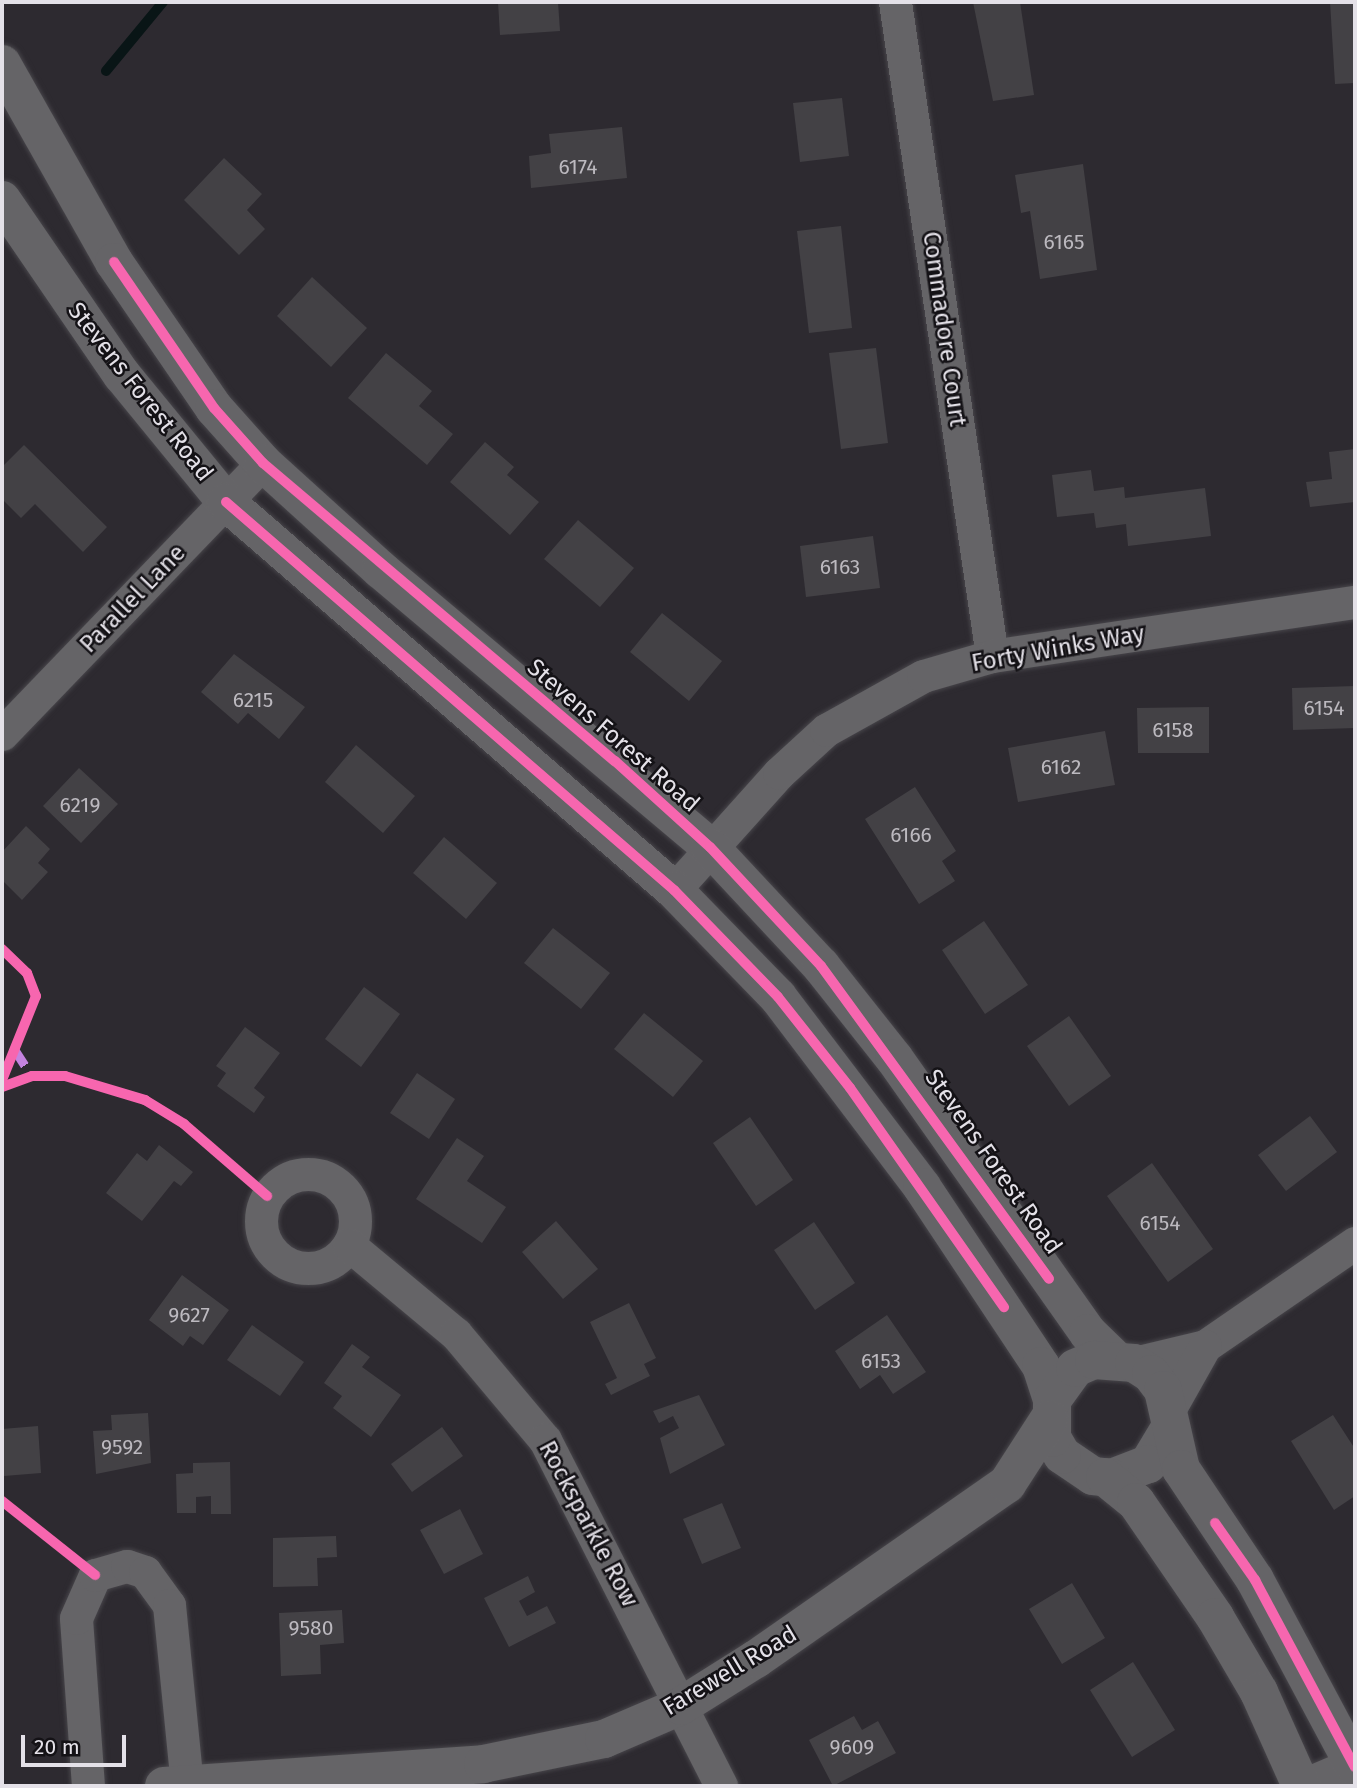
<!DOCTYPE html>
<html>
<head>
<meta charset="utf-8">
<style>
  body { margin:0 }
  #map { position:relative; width:1357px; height:1788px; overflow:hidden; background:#2d2a30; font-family:"Fira Sans",sans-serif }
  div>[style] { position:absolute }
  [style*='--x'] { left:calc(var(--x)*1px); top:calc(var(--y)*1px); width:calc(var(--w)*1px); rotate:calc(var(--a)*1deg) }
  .stream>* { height:10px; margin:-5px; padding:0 5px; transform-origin:5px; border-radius:5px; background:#091516 }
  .building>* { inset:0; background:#434145 }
  .roads { filter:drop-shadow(0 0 2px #47454a) drop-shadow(0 0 2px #47454a) }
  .street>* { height:33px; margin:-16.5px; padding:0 16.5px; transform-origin:16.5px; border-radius:16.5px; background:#656467 }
  .street>.ring { margin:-16.5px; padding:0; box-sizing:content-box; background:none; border:33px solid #656467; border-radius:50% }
  .secondary>* { height:38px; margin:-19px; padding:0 19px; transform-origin:19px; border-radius:19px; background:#656467 }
  .quiet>* { height:9px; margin-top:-4.5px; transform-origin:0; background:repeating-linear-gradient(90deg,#c483df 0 18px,transparent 0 27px) }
  .cycleway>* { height:10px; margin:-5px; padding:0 5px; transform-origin:5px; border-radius:5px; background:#f766af }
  span { translate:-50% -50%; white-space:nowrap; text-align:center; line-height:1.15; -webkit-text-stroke:5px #141216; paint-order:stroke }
  .number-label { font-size:21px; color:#bcb9bf }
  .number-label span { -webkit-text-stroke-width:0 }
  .street-label { font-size:24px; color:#e4e1e8 }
  .frame { position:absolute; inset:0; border:4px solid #e4e1e8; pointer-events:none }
  .scale { position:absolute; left:21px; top:1735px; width:105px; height:32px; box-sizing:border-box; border:4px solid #e4e1e8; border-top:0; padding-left:9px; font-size:21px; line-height:24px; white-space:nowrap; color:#e4e1e8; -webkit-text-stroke:5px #141216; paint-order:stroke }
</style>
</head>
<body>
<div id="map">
  <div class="stream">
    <div style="--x:106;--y:71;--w:89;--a:-50.4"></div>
  </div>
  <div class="building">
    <div style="clip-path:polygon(498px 2px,558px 2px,560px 31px,500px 35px)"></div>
    <div style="clip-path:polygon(973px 2px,1020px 2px,1034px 95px,993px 101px)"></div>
    <div style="clip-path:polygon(1330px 2px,1355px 2px,1355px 83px,1335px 84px)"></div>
    <div style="clip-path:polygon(842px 98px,849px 156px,800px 162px,793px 103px)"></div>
    <div style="clip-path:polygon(622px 127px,627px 178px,531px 188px,529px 156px,551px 153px,549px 134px)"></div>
    <div style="clip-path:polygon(224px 158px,262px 194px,247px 210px,265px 229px,239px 255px,184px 200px)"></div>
    <div style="clip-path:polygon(1083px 164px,1097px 270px,1040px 279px,1030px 211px,1021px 213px,1015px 175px)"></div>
    <div style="clip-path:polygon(841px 226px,852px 328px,809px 333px,797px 231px)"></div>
    <div style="clip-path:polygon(312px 277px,367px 328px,331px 367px,277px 316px)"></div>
    <div style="clip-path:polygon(876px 348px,888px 443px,841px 449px,829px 353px)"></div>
    <div style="clip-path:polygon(386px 353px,432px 391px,419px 406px,453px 434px,427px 465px,348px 398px)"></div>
    <div style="clip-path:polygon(485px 442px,514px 467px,507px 475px,539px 502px,510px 535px,450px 482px)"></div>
    <div style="clip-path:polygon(24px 445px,107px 527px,83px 552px,35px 504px,21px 518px,2px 499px,2px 467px)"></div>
    <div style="clip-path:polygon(1355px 449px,1355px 502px,1310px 507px,1306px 482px,1332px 479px,1329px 452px)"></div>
    <div style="clip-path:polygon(1091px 470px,1094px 491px,1124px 487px,1125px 498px,1205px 488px,1211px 536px,1128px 546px,1126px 524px,1096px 528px,1094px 513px,1057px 517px,1052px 475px)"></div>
    <div style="clip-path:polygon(578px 520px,634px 568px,600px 607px,544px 559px)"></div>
    <div style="clip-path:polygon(873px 536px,880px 588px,806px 597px,800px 546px)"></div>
    <div style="clip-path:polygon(662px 613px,722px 661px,689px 701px,630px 652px)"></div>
    <div style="clip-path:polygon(234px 654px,305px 707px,279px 739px,248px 713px,238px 724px,201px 692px)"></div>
    <div style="clip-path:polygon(1355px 686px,1355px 728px,1293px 730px,1292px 688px)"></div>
    <div style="clip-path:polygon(1209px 707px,1209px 753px,1138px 753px,1137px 708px)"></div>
    <div style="clip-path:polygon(1105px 731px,1115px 785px,1018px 802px,1008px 748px)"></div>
    <div style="clip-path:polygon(356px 745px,415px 796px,383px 833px,325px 782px)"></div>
    <div style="clip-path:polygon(79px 768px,118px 804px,81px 843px,43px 806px)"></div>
    <div style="clip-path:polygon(915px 787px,956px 851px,942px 861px,955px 881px,919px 904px,865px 819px)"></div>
    <div style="clip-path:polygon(26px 826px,50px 849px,38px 863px,48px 872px,22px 900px,2px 880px,2px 852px)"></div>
    <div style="clip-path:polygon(444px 837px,497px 883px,466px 919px,413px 873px)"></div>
    <div style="clip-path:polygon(984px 921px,1028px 985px,985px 1014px,942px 950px)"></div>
    <div style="clip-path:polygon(553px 928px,610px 973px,581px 1009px,524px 963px)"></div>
    <div style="clip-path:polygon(364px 987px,400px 1014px,361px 1067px,325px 1039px)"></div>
    <div style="clip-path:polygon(644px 1013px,703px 1061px,673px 1097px,614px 1049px)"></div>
    <div style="clip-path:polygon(1069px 1016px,1111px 1076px,1069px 1106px,1027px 1046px)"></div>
    <div style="clip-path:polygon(245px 1027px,280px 1053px,254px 1088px,265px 1097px,254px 1113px,217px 1086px,226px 1073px,216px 1066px)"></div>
    <div style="clip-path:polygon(417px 1073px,455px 1099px,429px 1139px,390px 1113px)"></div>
    <div style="clip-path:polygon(1310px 1116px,1337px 1152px,1286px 1191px,1258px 1155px)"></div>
    <div style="clip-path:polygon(750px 1117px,793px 1180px,756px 1206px,713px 1143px)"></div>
    <div style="clip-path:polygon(457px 1138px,484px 1156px,467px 1181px,506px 1207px,482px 1243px,416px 1199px)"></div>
    <div style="clip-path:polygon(159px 1145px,193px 1172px,181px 1186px,174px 1181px,142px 1221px,106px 1193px,137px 1153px,147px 1161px)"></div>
    <div style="clip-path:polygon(1152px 1163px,1213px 1249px,1168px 1282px,1107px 1196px)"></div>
    <div style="clip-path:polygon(556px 1221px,598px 1269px,563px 1299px,522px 1252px)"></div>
    <div style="clip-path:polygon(814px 1222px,855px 1283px,815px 1310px,774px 1250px)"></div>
    <div style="clip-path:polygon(182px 1275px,229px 1310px,203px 1345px,190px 1336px,183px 1346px,149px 1320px)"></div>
    <div style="clip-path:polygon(629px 1303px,656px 1358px,644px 1364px,650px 1376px,611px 1395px,605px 1384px,617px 1378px,590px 1322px)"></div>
    <div style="clip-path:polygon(887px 1315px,926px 1372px,893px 1394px,880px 1375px,860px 1389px,835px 1351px)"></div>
    <div style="clip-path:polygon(252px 1325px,304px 1362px,280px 1396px,227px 1360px)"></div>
    <div style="clip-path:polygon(352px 1344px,370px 1357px,362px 1367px,401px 1395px,371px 1437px,333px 1408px,342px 1396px,324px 1383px)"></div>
    <div style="clip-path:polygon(699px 1395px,725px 1445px,670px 1474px,660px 1438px,679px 1428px,673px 1416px,659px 1423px,653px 1411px)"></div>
    <div style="clip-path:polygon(148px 1413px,151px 1463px,96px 1474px,93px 1431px,112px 1430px,111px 1415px)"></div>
    <div style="clip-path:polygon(1333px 1415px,1355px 1449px,1355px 1496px,1334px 1510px,1291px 1441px)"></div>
    <div style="clip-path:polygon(38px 1426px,41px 1473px,4px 1476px,2px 1429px)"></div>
    <div style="clip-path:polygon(442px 1427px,463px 1456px,412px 1492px,391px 1464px)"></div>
    <div style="clip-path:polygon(230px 1462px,231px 1514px,211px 1514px,211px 1496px,196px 1497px,196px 1513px,177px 1513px,176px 1474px,193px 1473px,193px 1463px)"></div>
    <div style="clip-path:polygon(722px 1503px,741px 1548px,702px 1564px,683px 1519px)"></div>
    <div style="clip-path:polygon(460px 1509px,483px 1554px,444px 1574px,420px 1530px)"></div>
    <div style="clip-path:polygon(336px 1536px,337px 1557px,317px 1558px,318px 1586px,273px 1587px,273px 1538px)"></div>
    <div style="clip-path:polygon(528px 1576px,535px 1592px,519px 1601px,527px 1616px,547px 1606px,556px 1623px,509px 1647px,484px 1598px)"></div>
    <div style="clip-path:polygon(1072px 1583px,1105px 1638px,1062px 1664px,1029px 1609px)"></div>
    <div style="clip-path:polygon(342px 1610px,344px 1643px,320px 1645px,321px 1674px,281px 1676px,279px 1613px)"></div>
    <div style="clip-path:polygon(1133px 1662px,1175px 1730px,1132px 1757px,1090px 1690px)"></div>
    <div style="clip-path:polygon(854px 1716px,862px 1730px,878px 1721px,896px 1753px,833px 1786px,809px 1740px)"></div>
  </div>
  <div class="roads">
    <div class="street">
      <div style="--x:895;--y:2;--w:661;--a:81.56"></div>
      <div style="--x:2;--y:734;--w:376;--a:-46.1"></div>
      <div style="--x:674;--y:890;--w:157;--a:-48.1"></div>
      <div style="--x:779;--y:773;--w:64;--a:-42.5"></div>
      <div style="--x:826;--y:730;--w:111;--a:-29.1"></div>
      <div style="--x:923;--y:676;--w:72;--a:-16.2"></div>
      <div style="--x:992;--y:656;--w:367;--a:-8.5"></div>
      <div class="ring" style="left:261px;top:1174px;width:61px;height:61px"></div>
      <div style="--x:349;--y:1245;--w:139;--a:39.8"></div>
      <div style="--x:456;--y:1334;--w:138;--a:50"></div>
      <div style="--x:545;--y:1440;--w:388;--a:63"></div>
      <div style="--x:1205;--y:1346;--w:182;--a:-34.5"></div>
      <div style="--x:1134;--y:1363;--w:73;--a:-13.5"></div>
      <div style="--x:1205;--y:1346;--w:73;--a:119.4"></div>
      <div style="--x:88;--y:1786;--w:168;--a:-94.1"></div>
      <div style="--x:76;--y:1618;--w:47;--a:-66.2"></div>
      <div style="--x:95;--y:1575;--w:33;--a:-16"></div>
      <div style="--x:127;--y:1566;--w:19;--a:18"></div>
      <div style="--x:145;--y:1572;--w:41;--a:54"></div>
      <div style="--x:169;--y:1605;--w:181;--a:84.3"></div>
      <div style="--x:1301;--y:1786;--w:59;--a:-23.1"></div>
    </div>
    <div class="secondary">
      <div style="--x:2;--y:64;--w:227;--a:60.5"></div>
      <div style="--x:114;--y:262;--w:177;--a:55.6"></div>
      <div style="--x:214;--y:408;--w:74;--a:48.3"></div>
      <div style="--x:263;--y:463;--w:159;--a:42.2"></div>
      <div style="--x:381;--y:570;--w:430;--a:40.1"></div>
      <div style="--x:710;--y:847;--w:163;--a:47"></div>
      <div style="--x:821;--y:966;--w:117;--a:51.6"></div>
      <div style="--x:894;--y:1058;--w:337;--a:54.8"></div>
      <div style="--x:1088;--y:1333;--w:36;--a:44"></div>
      <div style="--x:2;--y:200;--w:212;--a:55.6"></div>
      <div style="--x:122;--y:375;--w:164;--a:50.7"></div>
      <div style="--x:226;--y:502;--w:593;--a:40.89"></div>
      <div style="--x:674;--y:890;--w:149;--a:45.8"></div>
      <div style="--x:778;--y:997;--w:238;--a:52.8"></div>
      <div style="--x:922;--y:1187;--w:215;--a:56.4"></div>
      <div style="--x:1041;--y:1366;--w:36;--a:72"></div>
      <div style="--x:1168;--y:1431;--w:39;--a:121"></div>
      <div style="--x:1148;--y:1464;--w:39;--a:159"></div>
      <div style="--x:1112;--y:1478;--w:19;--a:-174"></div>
      <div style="--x:1093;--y:1476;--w:37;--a:-146"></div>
      <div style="--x:1062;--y:1455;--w:20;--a:-120"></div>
      <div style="--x:1052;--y:1438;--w:38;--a:-90"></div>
      <div style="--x:1052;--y:1400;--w:39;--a:-54"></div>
      <div style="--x:1075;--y:1368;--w:21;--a:-23"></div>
      <div style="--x:1094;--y:1360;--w:40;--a:4.3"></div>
      <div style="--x:1134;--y:1363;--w:20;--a:33"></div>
      <div style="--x:1151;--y:1374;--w:20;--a:53"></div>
      <div style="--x:1163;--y:1390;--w:81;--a:77.2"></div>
      <div style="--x:1181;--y:1469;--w:133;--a:56.3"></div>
      <div style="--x:1255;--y:1580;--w:212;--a:61.9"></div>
      <div style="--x:1105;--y:1477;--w:40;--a:39"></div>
      <div style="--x:1136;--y:1502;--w:140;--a:55.5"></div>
      <div style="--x:1215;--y:1617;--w:87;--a:59.6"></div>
      <div style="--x:1259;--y:1692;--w:103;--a:65.9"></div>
      <div style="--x:164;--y:1786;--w:320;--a:-3.9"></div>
      <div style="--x:483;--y:1764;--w:124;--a:-11.7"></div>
      <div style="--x:604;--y:1739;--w:84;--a:-23.2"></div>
      <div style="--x:681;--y:1706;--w:89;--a:-32.1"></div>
      <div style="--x:756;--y:1659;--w:306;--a:-34.9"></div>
      <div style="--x:1007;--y:1484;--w:77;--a:-57.1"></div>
    </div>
  </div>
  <div class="quiet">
    <div style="--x:15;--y:1050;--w:31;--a:57"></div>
  </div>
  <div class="cycleway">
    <div style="--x:114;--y:262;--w:177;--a:55.6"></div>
    <div style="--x:214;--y:408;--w:74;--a:48.3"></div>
    <div style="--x:263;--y:463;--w:461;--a:40.3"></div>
    <div style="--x:615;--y:761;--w:128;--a:42.2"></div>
    <div style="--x:710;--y:847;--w:163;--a:47"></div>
    <div style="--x:821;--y:966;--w:387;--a:53.9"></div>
    <div style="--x:226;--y:502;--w:593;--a:40.89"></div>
    <div style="--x:674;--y:890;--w:149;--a:45.8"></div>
    <div style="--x:778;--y:997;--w:116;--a:51.6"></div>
    <div style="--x:850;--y:1088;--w:268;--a:54.9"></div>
    <div style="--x:2;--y:949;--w:35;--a:44"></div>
    <div style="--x:27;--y:973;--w:25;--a:69"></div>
    <div style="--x:36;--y:996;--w:91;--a:112"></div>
    <div style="--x:2;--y:1087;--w:32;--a:-20"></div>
    <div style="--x:32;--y:1076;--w:33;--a:0"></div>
    <div style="--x:65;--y:1076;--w:84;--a:16.7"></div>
    <div style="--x:145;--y:1100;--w:46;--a:31.6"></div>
    <div style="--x:184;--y:1124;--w:110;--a:40.9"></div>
    <div style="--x:2;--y:1501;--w:119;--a:38.5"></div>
    <div style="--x:1215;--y:1523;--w:70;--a:54.9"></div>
    <div style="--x:1255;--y:1580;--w:212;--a:61.9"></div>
  </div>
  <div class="number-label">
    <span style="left:578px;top:167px">6174</span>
    <span style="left:1064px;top:242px">6165</span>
    <span style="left:840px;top:567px">6163</span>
    <span style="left:253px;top:700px">6215</span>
    <span style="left:1324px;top:708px">6154</span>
    <span style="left:1173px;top:730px">6158</span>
    <span style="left:1061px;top:767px">6162</span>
    <span style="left:80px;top:805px">6219</span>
    <span style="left:911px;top:835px">6166</span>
    <span style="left:1160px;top:1223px">6154</span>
    <span style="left:189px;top:1315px">9627</span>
    <span style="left:881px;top:1361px">6153</span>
    <span style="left:122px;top:1447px">9592</span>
    <span style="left:311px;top:1628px">9580</span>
    <span style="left:852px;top:1747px">9609</span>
  </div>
  <div class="street-label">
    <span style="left:944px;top:329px;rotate:82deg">Commadore Court</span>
    <span style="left:140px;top:392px;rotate:52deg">Stevens Forest Road</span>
    <span style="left:133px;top:599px;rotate:-46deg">Parallel Lane</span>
    <span style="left:1058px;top:649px;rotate:-10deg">Forty Winks Way</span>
    <span style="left:613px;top:736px;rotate:41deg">Stevens Forest Road</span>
    <span style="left:993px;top:1162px;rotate:55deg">Stevens Forest Road</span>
    <span style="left:588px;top:1524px;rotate:62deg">Rocksparkle Row</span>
    <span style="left:730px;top:1671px;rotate:-31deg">Farewell Road</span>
  </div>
  <div class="frame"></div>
  <div class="scale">20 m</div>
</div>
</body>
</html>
